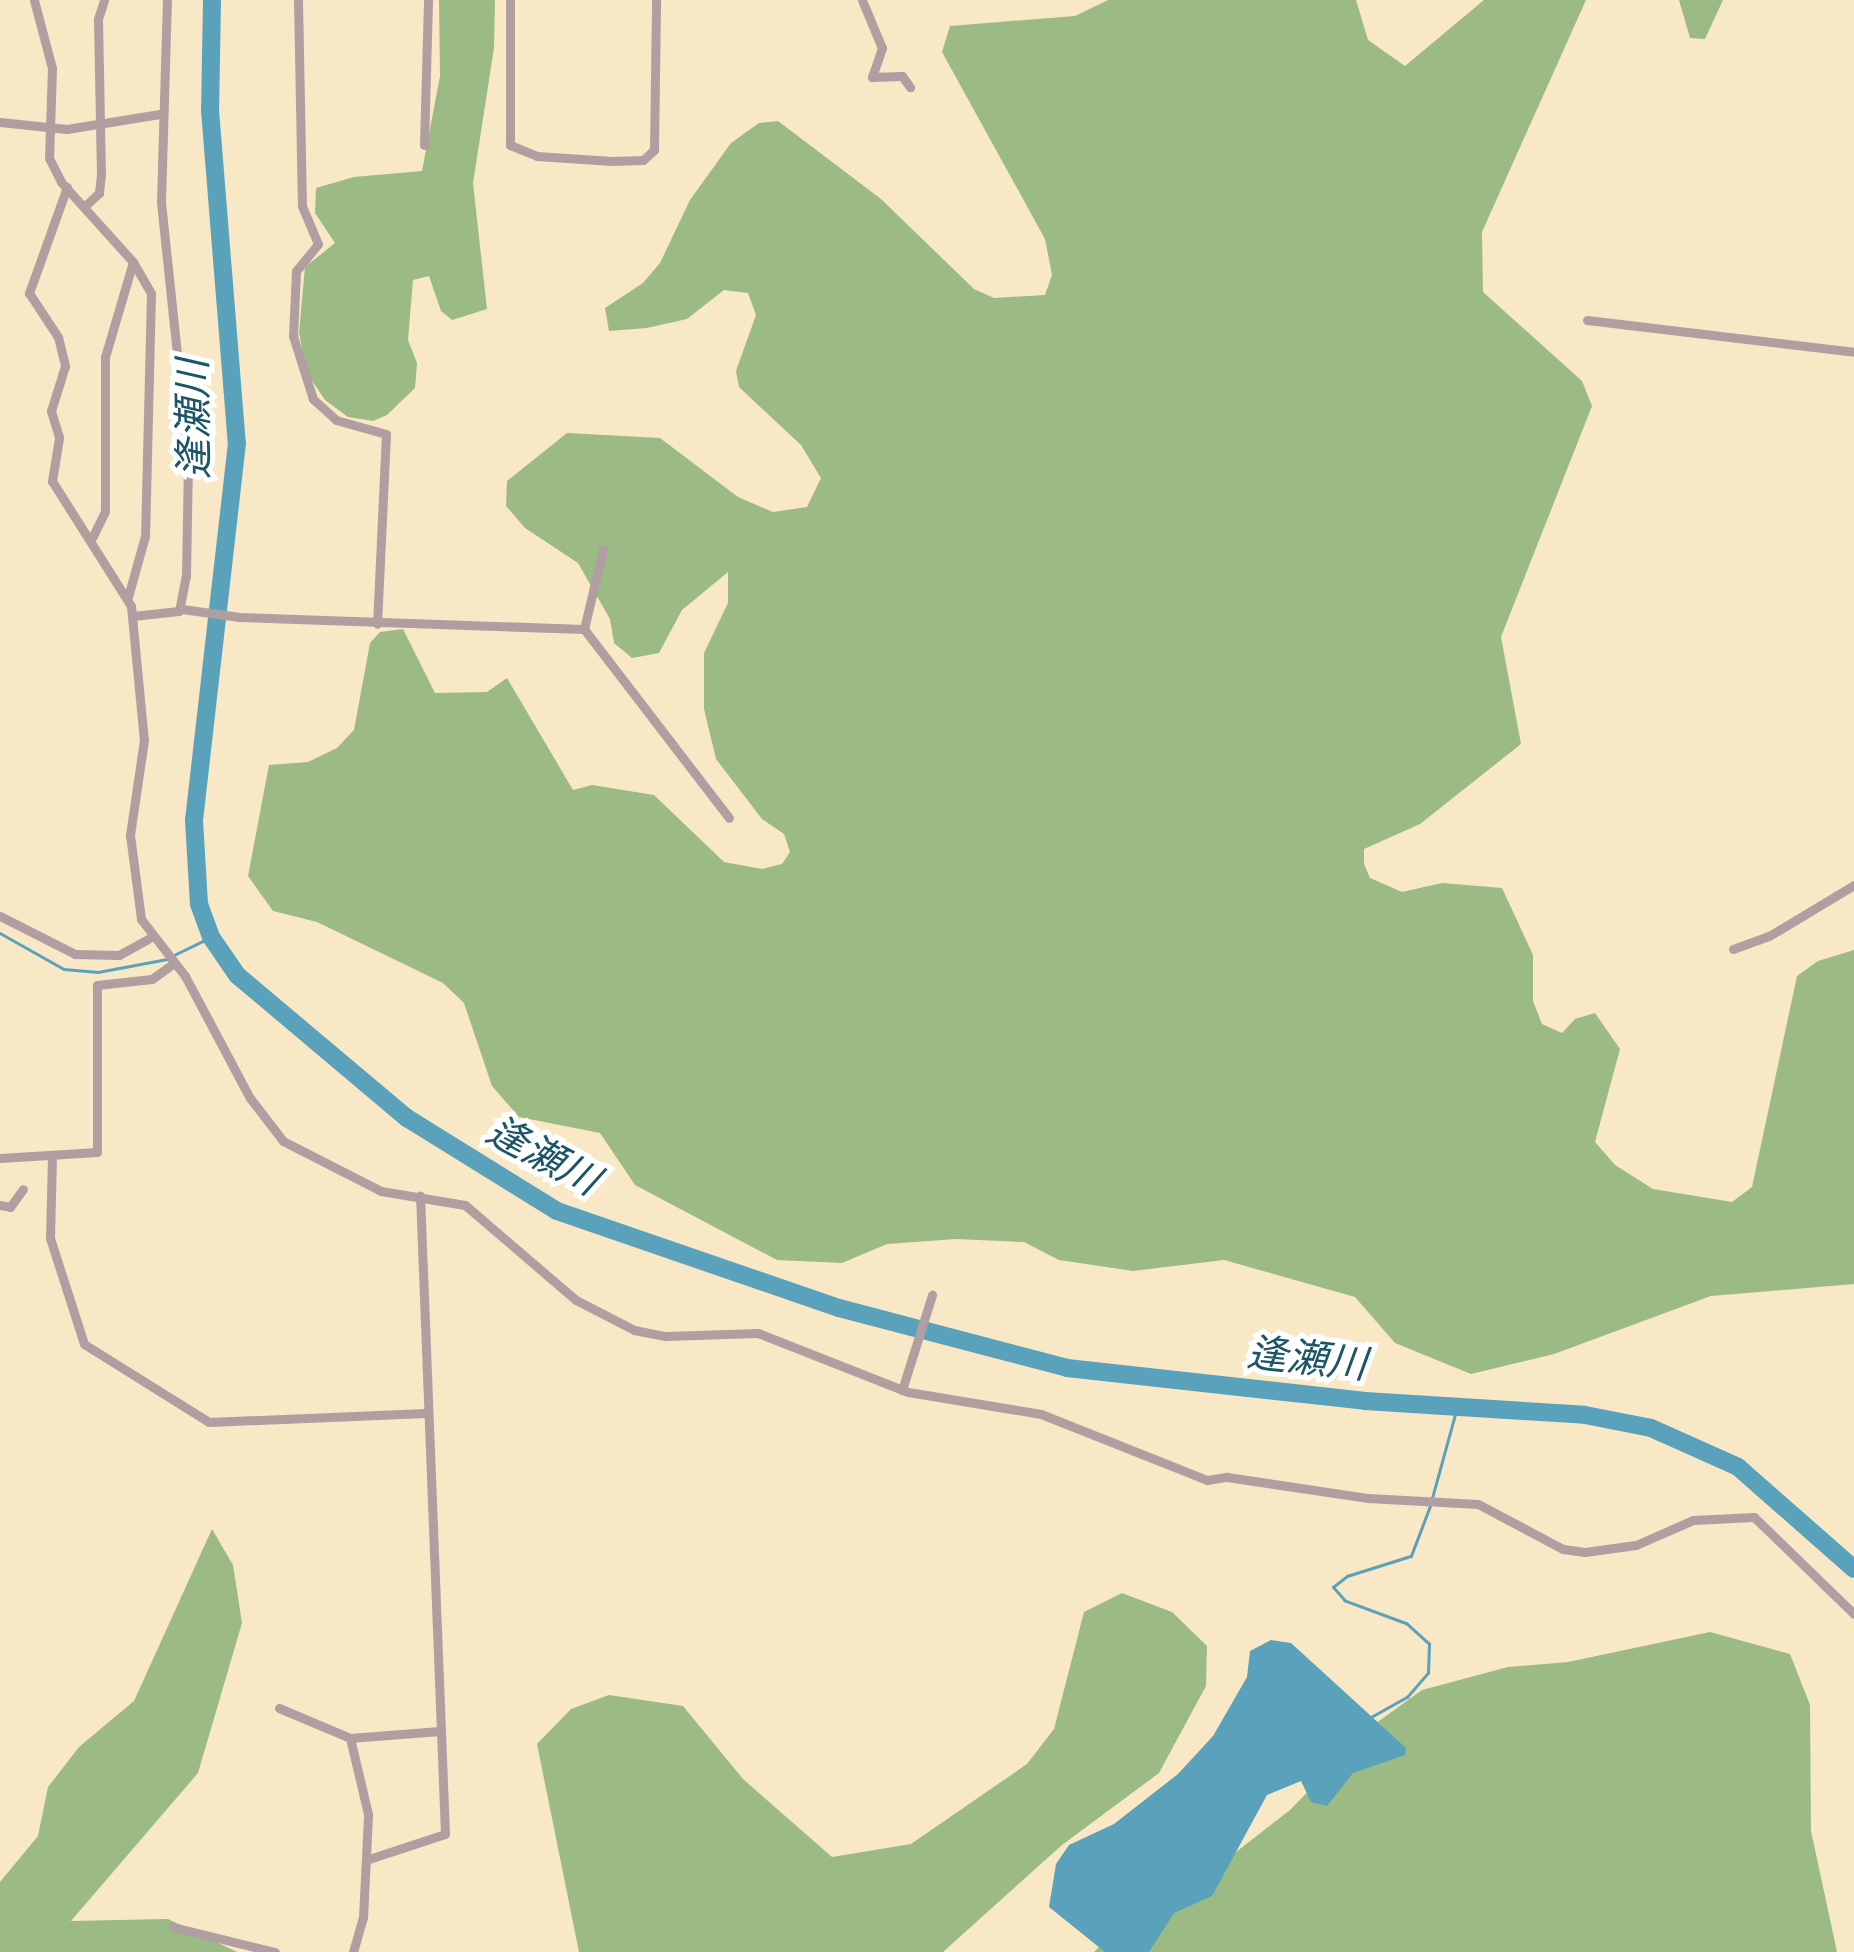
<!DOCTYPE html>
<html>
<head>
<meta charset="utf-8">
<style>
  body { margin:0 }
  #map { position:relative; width:1854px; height:1952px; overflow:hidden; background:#f8e8c6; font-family:Karla,"Noto Sans JP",sans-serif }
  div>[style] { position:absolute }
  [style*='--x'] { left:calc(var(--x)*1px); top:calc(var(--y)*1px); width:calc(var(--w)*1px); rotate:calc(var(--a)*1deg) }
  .forest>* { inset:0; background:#9cba84 }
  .water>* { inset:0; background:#5aa1bb }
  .stream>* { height:2.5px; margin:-1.25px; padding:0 1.25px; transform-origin:1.25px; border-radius:1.25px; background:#5aa1bb }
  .river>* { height:18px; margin:-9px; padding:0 9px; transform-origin:9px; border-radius:9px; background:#5aa1bb }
  .street>* { height:9px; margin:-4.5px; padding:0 4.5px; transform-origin:4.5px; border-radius:4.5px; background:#b09ea1 }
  span { translate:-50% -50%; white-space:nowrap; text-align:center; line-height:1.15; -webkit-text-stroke:10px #fff; paint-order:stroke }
  .water-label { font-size:40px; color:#1a5568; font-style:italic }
</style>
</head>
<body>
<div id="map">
  <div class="forest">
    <div style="clip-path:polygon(439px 0,495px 0,494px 48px,473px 183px,487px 309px,452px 320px,441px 311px,429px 276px,413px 280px,408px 340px,417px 363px,415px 388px,387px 415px,373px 421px,348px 417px,325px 400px,307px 373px,299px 333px,305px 267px,335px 243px,315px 213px,316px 188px,354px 177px,422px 171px,440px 76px)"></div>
    <div style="clip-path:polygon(1108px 0,1356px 0,1368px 40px,1405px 66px,1484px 0,1586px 0,1482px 232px,1483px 292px,1582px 381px,1592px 406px,1501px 637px,1521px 744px,1420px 824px,1364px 849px,1364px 864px,1370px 878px,1402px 892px,1442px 883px,1502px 888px,1533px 955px,1533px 1001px,1542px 1024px,1562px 1033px,1575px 1019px,1595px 1013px,1620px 1049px,1595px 1142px,1615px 1165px,1653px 1189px,1732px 1202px,1752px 1187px,1797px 976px,1818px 961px,1854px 950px,1854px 1284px,1711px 1296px,1554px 1354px,1471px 1374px,1395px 1343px,1355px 1297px,1224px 1260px,1133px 1271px,1059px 1260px,1024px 1242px,956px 1239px,887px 1244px,842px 1263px,777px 1260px,635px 1185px,600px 1133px,519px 1117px,492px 1086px,464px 1003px,443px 983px,317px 922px,273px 911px,248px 876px,269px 765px,308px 762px,337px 748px,354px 730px,370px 643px,380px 632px,403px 629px,435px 693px,487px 692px,507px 678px,573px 790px,592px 785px,654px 795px,724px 862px,762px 869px,782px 864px,790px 852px,784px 834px,762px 819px,716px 759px,704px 709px,704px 653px,728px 603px,728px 572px,682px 610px,659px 653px,632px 658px,614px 643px,610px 619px,578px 563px,525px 528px,506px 506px,507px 481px,567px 433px,660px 438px,738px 497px,773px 512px,807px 507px,821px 478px,801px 445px,739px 387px,736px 371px,756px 315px,748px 293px,724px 290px,687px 319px,647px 328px,609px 331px,605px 308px,643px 283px,660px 263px,690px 200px,731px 143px,759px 123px,778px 121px,881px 199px,974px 289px,994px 298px,1045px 295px,1052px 275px,1045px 239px,942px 52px,950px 26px,1075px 16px)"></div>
    <div style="clip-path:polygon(1679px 0,1723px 0,1705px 39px,1690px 38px)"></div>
    <div style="clip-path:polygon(212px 1529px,233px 1565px,242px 1623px,198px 1773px,71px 1921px,168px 1919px,237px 1952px,0 1952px,0 1882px,38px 1836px,48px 1787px,79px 1747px,134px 1701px)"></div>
    <div style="clip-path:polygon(1122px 1593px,1172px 1612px,1207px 1646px,1206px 1686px,1159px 1773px,1062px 1845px,943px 1952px,579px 1952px,537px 1744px,571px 1709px,609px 1695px,683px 1706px,743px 1779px,832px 1857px,911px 1844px,1027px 1764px,1054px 1729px,1084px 1612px)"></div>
    <div style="clip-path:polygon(1710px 1632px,1790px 1654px,1810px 1705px,1811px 1831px,1837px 1952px,1094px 1952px,1125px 1920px,1218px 1866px,1290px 1810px,1372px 1726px,1422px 1690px,1508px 1667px,1568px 1662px)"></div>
  </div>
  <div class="water">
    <div style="clip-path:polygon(1271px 1640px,1291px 1643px,1406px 1748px,1405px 1755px,1353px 1773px,1327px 1806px,1311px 1802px,1301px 1781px,1267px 1795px,1212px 1896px,1174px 1913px,1149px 1952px,1105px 1952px,1049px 1907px,1056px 1864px,1069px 1845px,1114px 1824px,1178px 1774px,1213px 1736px,1247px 1677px,1250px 1651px)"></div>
  </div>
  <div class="stream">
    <div style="--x:0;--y:933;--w:73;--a:29.4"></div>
    <div style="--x:64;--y:969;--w:34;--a:5"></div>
    <div style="--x:98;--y:972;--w:70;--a:-10.7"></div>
    <div style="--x:174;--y:955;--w:41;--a:-25.9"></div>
    <div style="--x:1432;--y:1498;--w:94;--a:-74.6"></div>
    <div style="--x:1371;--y:1717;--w:41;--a:-29.1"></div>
    <div style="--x:1407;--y:1697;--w:32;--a:-49"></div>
    <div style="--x:1428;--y:1673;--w:29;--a:-88"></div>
    <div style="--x:1429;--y:1644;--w:30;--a:-138"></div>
    <div style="--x:1407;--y:1624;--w:66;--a:-159.6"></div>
    <div style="--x:1345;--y:1601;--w:18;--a:-131"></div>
    <div style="--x:1333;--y:1587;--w:18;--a:-38"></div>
    <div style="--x:1347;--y:1576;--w:67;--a:-17.4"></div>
    <div style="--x:1411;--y:1556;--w:53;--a:-69.2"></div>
  </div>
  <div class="river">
    <div style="--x:212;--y:0;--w:110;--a:91"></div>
    <div style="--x:210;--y:110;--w:334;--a:85.4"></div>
    <div style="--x:237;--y:443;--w:379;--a:96.5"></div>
    <div style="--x:194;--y:820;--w:84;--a:86.6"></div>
    <div style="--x:199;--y:904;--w:35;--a:70"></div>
    <div style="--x:211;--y:937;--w:46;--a:55.6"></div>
    <div style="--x:237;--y:975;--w:222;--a:40.1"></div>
    <div style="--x:407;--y:1118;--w:176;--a:31.8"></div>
    <div style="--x:557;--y:1211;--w:298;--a:19"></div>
    <div style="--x:839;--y:1308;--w:236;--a:14.7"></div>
    <div style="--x:1067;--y:1368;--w:300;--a:6.3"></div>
    <div style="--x:1365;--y:1401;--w:220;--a:3.6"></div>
    <div style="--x:1585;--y:1415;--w:67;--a:11.1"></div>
    <div style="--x:1651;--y:1428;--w:95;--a:24.1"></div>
    <div style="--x:1738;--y:1467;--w:154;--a:41.3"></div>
  </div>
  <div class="street">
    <div style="--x:34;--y:0;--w:70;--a:75.2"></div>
    <div style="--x:52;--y:68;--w:90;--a:91.9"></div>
    <div style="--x:49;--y:158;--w:27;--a:63"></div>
    <div style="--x:61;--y:182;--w:108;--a:48"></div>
    <div style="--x:133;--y:262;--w:36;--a:60"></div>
    <div style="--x:151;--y:293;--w:243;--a:91.4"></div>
    <div style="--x:145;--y:536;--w:63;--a:105.6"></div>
    <div style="--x:298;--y:0;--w:206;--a:88.9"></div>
    <div style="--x:302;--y:206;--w:41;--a:67.2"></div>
    <div style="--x:318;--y:244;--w:35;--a:129"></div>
    <div style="--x:296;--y:271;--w:65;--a:92.6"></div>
    <div style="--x:293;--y:336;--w:66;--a:72.4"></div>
    <div style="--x:313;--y:399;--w:31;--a:42"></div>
    <div style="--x:336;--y:420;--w:52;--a:15.6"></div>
    <div style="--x:386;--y:434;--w:190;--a:92.7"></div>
    <div style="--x:510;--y:0;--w:145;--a:90"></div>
    <div style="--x:510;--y:145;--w:29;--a:22"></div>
    <div style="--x:537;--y:156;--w:75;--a:3.8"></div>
    <div style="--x:612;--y:161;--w:31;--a:-2"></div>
    <div style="--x:643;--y:160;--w:15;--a:-42"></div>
    <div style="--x:654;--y:150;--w:150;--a:-89.2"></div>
    <div style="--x:862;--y:0;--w:52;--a:67.4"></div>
    <div style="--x:882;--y:48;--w:31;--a:109"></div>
    <div style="--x:872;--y:77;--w:30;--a:-2"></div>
    <div style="--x:902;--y:76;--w:14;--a:54"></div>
    <div style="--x:0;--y:122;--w:67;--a:6"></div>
    <div style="--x:67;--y:129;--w:94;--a:-9.2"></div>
    <div style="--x:424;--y:145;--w:145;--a:-88.4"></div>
    <div style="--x:67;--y:187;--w:113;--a:109.7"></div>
    <div style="--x:29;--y:293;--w:53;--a:56.6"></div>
    <div style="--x:58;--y:337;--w:30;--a:76"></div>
    <div style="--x:65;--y:366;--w:47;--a:107.3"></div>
    <div style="--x:51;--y:411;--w:28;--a:73"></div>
    <div style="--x:59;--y:438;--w:44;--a:99.2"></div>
    <div style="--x:52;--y:481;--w:148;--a:57.7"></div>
    <div style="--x:131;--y:606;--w:135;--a:84.5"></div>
    <div style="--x:144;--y:740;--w:96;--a:98.4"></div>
    <div style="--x:130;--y:835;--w:85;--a:82.5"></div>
    <div style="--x:141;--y:919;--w:72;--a:52.3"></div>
    <div style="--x:185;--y:976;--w:138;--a:62"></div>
    <div style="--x:250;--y:1098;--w:54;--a:52.5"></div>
    <div style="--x:283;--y:1141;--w:110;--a:27"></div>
    <div style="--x:381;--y:1191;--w:85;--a:9.5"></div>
    <div style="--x:465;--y:1205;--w:146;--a:40.6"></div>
    <div style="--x:576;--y:1300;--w:65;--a:27.3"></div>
    <div style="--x:634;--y:1330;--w:33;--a:11"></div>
    <div style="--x:666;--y:1336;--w:92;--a:-1.9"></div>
    <div style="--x:758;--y:1333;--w:161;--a:21.5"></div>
    <div style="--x:908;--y:1392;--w:135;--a:9.4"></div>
    <div style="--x:1041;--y:1414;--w:179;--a:21.7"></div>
    <div style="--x:1207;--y:1480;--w:20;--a:-9"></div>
    <div style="--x:1227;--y:1477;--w:143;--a:8.5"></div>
    <div style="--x:1368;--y:1498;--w:110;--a:3.1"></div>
    <div style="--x:1478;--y:1504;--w:96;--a:27.9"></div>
    <div style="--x:1563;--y:1549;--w:22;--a:8"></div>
    <div style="--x:1585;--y:1552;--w:51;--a:-7.8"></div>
    <div style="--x:1636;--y:1545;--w:62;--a:-23.7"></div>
    <div style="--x:1693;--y:1520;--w:61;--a:-2.8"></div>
    <div style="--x:1754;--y:1517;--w:139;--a:44.1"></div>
    <div style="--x:86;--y:205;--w:18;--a:-43"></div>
    <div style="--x:99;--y:193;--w:18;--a:-84"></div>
    <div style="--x:101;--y:175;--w:156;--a:-91.1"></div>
    <div style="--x:98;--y:19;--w:20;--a:-72"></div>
    <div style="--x:1587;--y:320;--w:269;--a:6.8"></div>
    <div style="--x:91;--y:540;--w:32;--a:-64"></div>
    <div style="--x:105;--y:511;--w:154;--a:-90"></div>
    <div style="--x:105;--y:357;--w:99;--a:-73.6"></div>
    <div style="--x:182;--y:609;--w:58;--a:8"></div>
    <div style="--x:239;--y:617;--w:345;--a:2"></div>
    <div style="--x:584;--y:629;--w:238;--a:52.5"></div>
    <div style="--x:133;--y:616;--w:46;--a:-6.2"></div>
    <div style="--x:179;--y:611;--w:36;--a:-79"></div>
    <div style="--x:186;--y:576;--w:117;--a:-89"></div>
    <div style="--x:188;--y:459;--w:259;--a:-96"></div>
    <div style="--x:161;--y:201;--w:201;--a:-88.3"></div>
    <div style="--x:584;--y:629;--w:82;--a:-76.6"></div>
    <div style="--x:0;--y:916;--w:84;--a:26.9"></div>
    <div style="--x:75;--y:954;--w:44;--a:1.3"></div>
    <div style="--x:119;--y:955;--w:37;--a:-29"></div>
    <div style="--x:1733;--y:949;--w:38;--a:-20"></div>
    <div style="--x:1769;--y:936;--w:99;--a:-31"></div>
    <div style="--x:52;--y:1156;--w:82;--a:91.4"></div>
    <div style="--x:50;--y:1238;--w:111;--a:72.2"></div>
    <div style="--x:84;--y:1344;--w:147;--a:32"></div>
    <div style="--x:209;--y:1422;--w:216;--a:-2.4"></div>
    <div style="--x:0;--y:1158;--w:97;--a:-3.5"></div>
    <div style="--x:97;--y:1152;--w:167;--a:-90"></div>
    <div style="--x:97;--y:985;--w:55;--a:-6.2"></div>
    <div style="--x:152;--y:979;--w:27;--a:-36"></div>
    <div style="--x:0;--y:1205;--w:10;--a:11"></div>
    <div style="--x:10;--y:1207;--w:22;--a:-54"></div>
    <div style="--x:902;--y:1390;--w:100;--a:-72.5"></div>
    <div style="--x:279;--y:1708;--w:77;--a:22.9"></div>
    <div style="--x:366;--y:1860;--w:83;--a:-18.2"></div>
    <div style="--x:445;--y:1834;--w:639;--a:-92.24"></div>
    <div style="--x:173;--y:1927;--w:105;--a:13.8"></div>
    <div style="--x:353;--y:1952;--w:35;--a:-74"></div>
    <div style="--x:363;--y:1918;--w:104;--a:-87.2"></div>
    <div style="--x:368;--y:1814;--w:78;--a:-103.3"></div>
    <div style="--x:350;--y:1738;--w:90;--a:-4.4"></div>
  </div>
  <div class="water-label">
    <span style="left:194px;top:419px;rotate:-91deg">逢瀬川</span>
    <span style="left:543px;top:1156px;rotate:28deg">逢瀬川</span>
    <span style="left:1307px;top:1359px;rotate:6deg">逢瀬川</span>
  </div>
</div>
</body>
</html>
